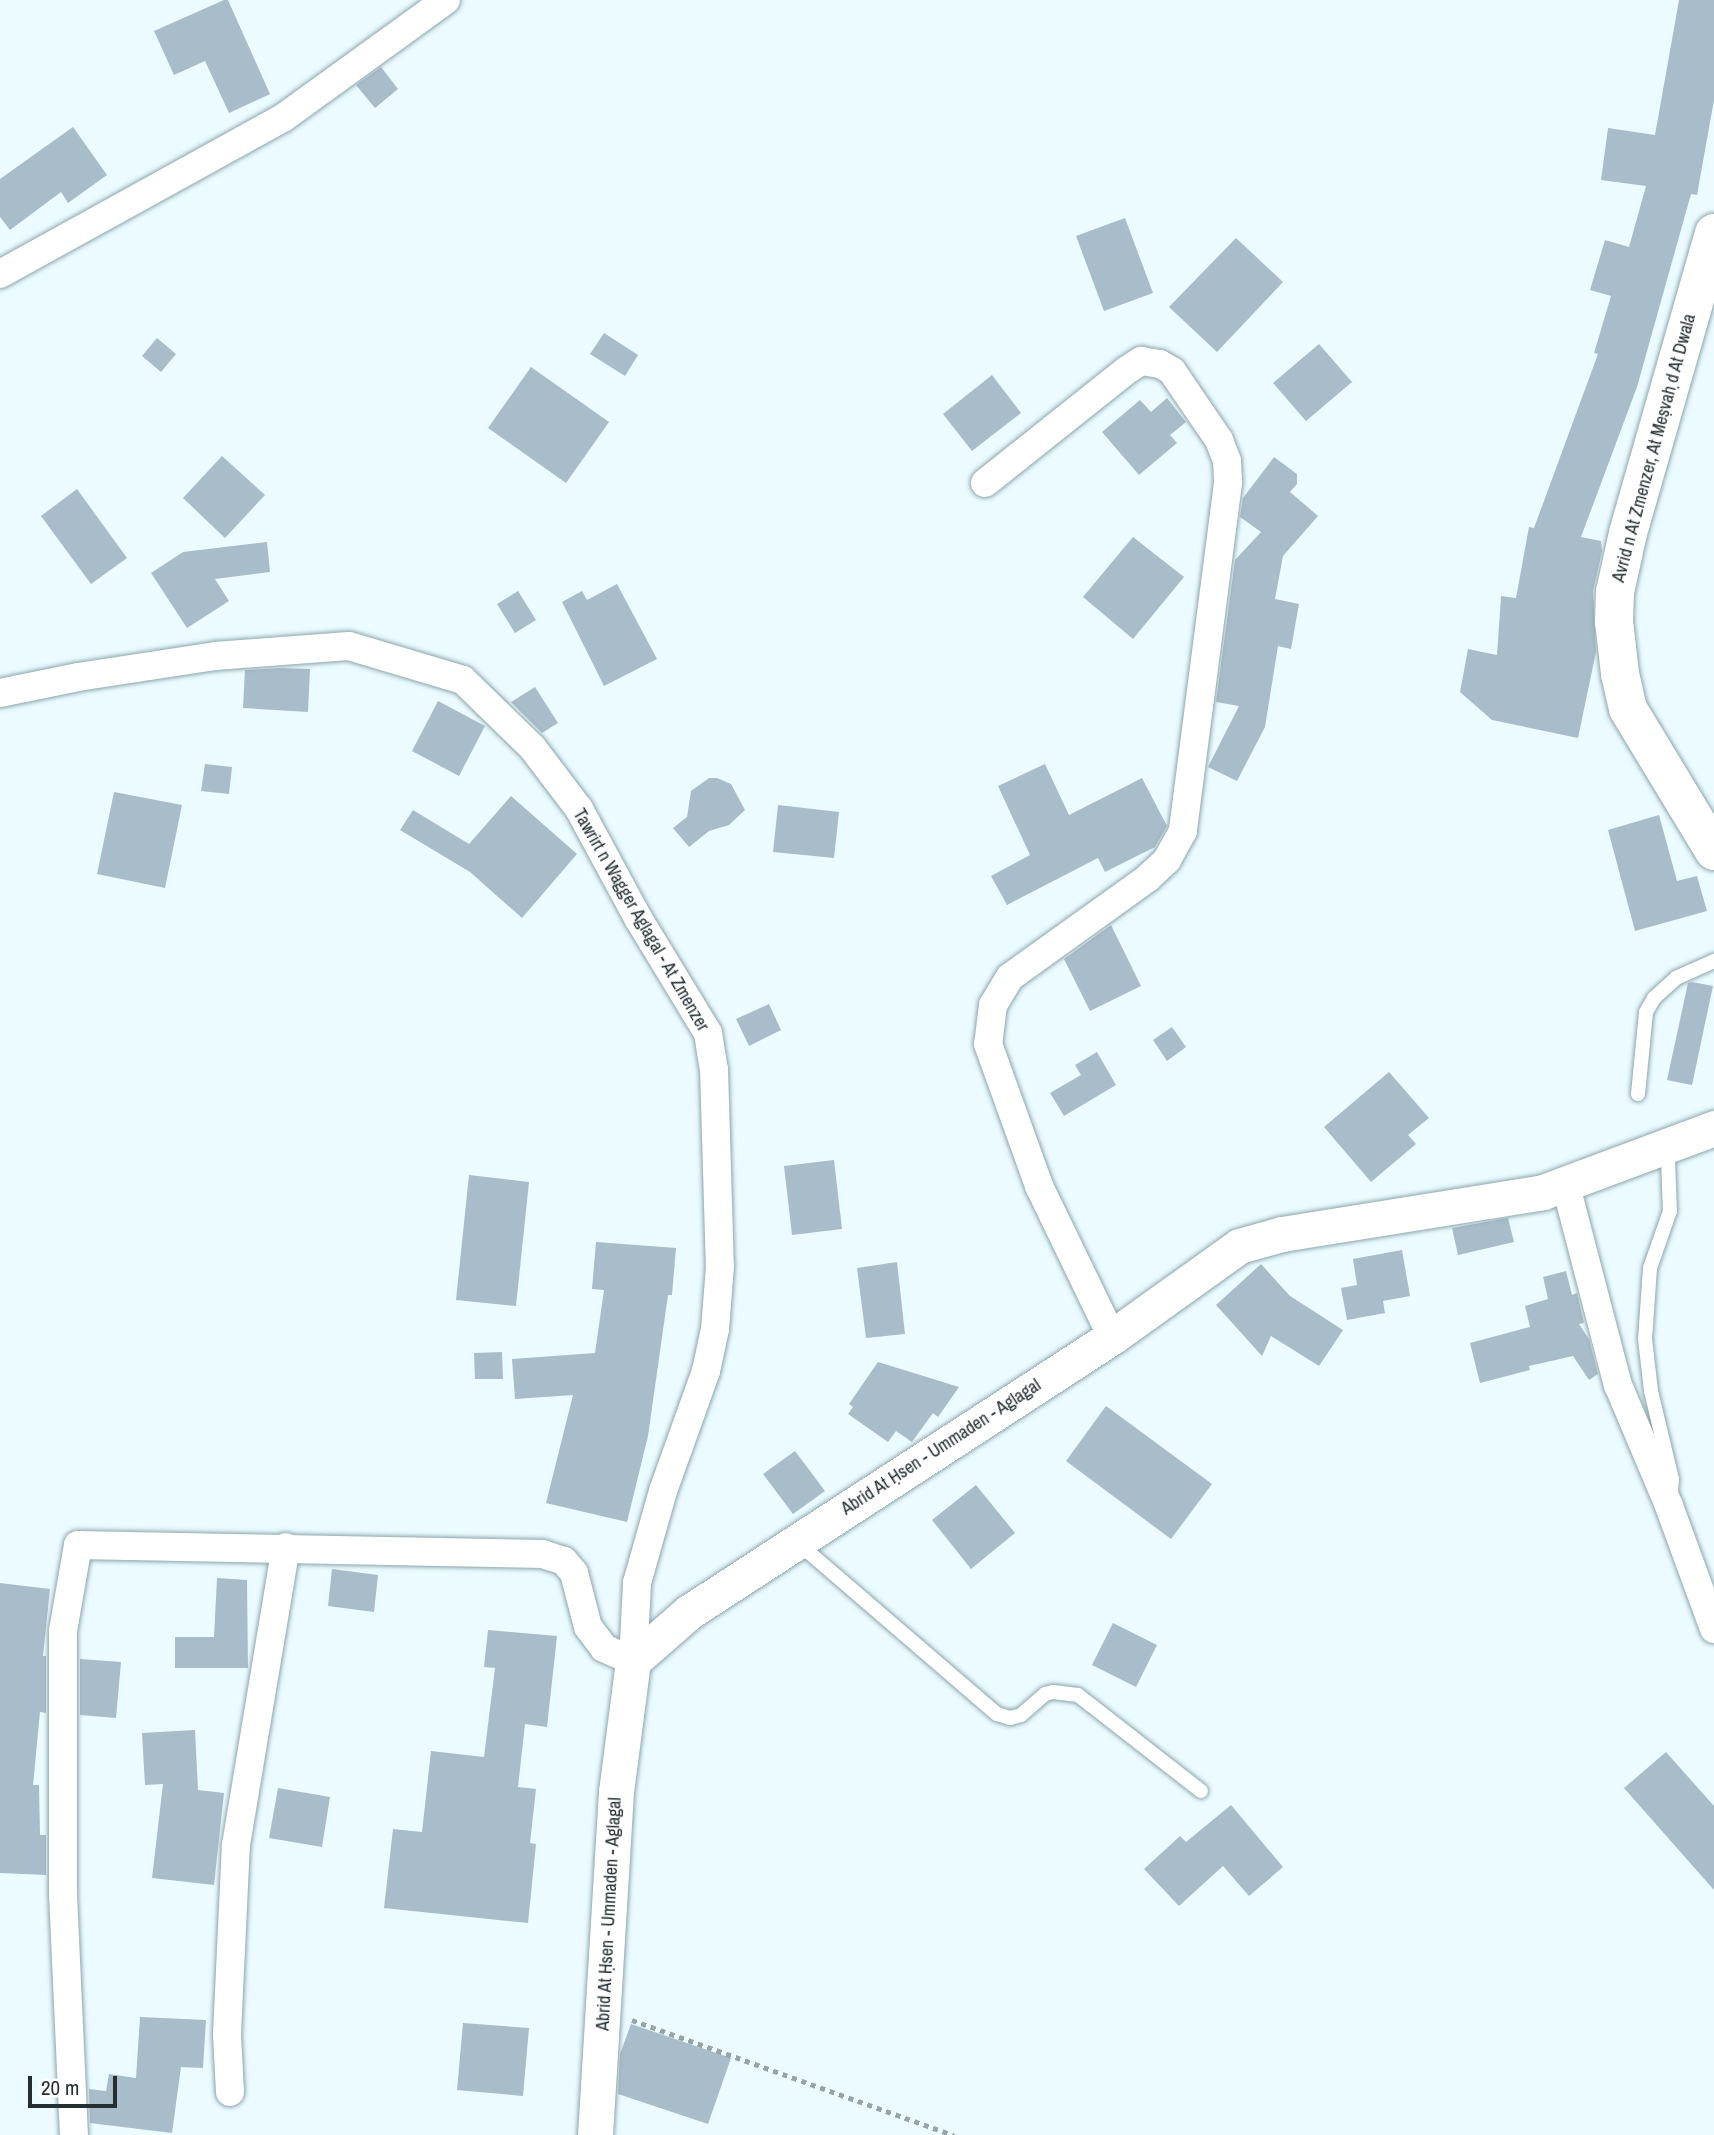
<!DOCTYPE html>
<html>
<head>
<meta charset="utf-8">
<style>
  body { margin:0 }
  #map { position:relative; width:1714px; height:2135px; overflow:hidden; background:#ebfbff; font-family:"Archivo Narrow",sans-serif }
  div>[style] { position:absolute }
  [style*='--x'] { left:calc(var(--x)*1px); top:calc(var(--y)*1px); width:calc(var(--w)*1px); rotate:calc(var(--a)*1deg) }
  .building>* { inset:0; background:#a9bcca }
  .path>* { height:4.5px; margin-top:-2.25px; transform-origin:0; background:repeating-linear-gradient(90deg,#96a4a7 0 5px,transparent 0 10px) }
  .roads { filter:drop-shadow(0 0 2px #8ca5ab) drop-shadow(0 0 2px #8ca5ab) }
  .service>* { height:14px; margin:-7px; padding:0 7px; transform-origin:7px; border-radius:7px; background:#fff }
  .minor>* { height:28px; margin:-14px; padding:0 14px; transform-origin:14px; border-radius:14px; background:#fff }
  .tertiary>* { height:35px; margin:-17.5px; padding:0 17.5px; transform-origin:17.5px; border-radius:17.5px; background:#fff }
  .secondary>* { height:38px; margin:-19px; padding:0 19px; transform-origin:19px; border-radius:19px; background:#fff }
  span { translate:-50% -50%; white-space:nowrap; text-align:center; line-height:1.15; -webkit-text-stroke:6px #fff; paint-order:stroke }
  .street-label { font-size:18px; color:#252f32 }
  .scale { position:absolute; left:28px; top:2076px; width:89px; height:32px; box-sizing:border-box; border:4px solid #252f32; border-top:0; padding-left:9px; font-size:21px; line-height:24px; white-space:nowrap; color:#252f32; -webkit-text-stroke:5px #fff; paint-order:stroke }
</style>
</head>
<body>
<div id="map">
  <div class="building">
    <div style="clip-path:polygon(224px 0,228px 0,270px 94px,229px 113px,205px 61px,174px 75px,154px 31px)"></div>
    <div style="clip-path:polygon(1679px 0,1714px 0,1714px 100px,1697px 195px,1691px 194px,1637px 387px,1581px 537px,1601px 541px,1602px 551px,1593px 591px,1596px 652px,1578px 738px,1492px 720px,1460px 692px,1468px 649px,1497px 655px,1501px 596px,1516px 598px,1529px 527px,1534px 528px,1598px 354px,1594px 353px,1611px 296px,1590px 290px,1605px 240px,1629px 247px,1646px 186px,1601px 180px,1608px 128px,1655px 135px)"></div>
    <div style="clip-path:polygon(381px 67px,398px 89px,375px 108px,356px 85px)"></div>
    <div style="clip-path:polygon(73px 127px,107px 175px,68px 203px,61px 192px,10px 230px,0 217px,0 179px)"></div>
    <div style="clip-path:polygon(1125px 218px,1153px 293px,1104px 311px,1076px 236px)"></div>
    <div style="clip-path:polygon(1236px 238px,1283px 282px,1217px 352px,1169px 307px)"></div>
    <div style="clip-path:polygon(604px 333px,638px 355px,625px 376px,590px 354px)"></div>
    <div style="clip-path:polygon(157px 338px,176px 354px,161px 372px,142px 356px)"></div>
    <div style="clip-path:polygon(1319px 344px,1352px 382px,1306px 421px,1273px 383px)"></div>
    <div style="clip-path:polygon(531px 367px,609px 422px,566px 483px,488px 428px)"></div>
    <div style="clip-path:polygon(992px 375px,1021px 413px,972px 451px,943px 414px)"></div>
    <div style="clip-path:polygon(1167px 398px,1186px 422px,1170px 435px,1177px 443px,1139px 475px,1102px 432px,1140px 400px,1151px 412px)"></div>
    <div style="clip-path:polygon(222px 456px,265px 495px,225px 538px,183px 498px)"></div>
    <div style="clip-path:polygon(1274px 457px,1297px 474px,1297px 484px,1290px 492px,1318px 516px,1283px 556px,1275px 599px,1299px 604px,1291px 649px,1278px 646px,1265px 727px,1237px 781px,1208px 767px,1239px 706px,1216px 702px,1235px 560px,1261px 532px,1240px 517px,1243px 498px)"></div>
    <div style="clip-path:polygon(77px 489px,127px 558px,91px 584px,41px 516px)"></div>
    <div style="clip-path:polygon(1133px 537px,1184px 577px,1133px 639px,1083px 597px)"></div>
    <div style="clip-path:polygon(267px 542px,270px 572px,215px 579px,229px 601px,187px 628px,151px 573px,183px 552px)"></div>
    <div style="clip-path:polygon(617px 584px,657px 659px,604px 686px,562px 602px,582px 591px,587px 600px)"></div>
    <div style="clip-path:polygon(518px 591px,536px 620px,515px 633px,497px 604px)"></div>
    <div style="clip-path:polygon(282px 668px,310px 669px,308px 712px,243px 708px,245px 670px)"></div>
    <div style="clip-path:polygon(535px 687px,558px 723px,542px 733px,511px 702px)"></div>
    <div style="clip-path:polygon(438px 701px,485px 726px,459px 776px,412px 751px)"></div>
    <div style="clip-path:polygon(205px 764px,232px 767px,229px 794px,201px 791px)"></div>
    <div style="clip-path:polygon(1045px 764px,1069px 815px,1142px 778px,1167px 826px,1155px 847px,1105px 872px,1098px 858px,1007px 905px,991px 876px,1030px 855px,998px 786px)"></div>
    <div style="clip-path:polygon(709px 778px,717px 778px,731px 784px,745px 810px,729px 825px,709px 831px,689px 847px,673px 828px,687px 817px,691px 791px)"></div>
    <div style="clip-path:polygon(114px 792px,182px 805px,165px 888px,97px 874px)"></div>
    <div style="clip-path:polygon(511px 796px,577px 854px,522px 918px,470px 872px,400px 830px,413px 810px,469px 844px)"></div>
    <div style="clip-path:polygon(778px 805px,839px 812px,834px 858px,773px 852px)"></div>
    <div style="clip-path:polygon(1659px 815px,1677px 881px,1697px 876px,1707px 911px,1635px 931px,1608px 830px)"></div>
    <div style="clip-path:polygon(1111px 925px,1141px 986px,1090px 1011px,1064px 959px)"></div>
    <div style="clip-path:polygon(1692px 982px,1713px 986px,1692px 1085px,1667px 1080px,1688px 983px)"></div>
    <div style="clip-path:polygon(769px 1004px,781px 1030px,749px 1046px,736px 1019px)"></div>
    <div style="clip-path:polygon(1172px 1027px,1186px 1047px,1167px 1061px,1153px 1040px)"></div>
    <div style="clip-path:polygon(1097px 1052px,1116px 1085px,1064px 1116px,1050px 1093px,1081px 1075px,1075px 1065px)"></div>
    <div style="clip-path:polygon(1389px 1072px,1429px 1118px,1408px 1135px,1416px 1144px,1371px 1182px,1324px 1127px)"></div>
    <div style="clip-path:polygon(834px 1160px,842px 1229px,792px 1235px,784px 1166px)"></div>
    <div style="clip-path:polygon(469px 1175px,529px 1182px,516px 1306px,456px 1300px)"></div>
    <div style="clip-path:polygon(1508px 1218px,1514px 1242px,1458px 1255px,1452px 1228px)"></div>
    <div style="clip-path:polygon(596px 1242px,676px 1248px,672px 1295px,668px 1295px,648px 1436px,627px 1522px,546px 1503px,573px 1395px,515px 1399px,512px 1359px,595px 1353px,604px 1290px,592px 1289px)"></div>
    <div style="clip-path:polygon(1402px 1250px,1410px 1296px,1383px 1301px,1385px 1313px,1347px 1320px,1341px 1288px,1357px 1285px,1353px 1259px)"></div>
    <div style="clip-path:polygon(897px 1262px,905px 1334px,866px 1338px,857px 1268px)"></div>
    <div style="clip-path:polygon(1261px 1264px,1290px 1296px,1343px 1330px,1319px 1366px,1271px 1336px,1262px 1356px,1216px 1305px)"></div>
    <div style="clip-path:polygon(1566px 1271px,1572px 1295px,1577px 1293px,1584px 1323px,1579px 1324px,1589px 1339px,1598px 1374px,1589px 1380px,1573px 1356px,1529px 1366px,1530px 1370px,1480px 1383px,1470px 1343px,1530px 1327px,1525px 1306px,1548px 1299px,1543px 1277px)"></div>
    <div style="clip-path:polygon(502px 1352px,503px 1379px,475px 1379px,474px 1353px)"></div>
    <div style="clip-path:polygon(878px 1362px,959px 1387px,938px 1417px,933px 1413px,912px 1442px,896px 1431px,888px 1442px,848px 1414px,853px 1407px,849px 1404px)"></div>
    <div style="clip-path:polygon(1106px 1406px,1212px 1484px,1171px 1539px,1066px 1461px)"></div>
    <div style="clip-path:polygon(795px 1451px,825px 1491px,793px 1514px,763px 1474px)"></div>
    <div style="clip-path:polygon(976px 1485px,1015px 1533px,971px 1569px,932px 1520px)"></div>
    <div style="clip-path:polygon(332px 1569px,378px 1575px,374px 1612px,328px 1606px)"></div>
    <div style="clip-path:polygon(217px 1578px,247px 1580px,248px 1668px,175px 1668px,175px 1637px,214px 1637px)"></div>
    <div style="clip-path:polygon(0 1583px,50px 1589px,43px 1656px,46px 1656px,46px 1713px,40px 1712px,33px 1785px,39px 1785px,40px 1835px,46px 1835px,46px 1875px,0 1873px)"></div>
    <div style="clip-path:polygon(1113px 1623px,1157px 1645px,1136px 1687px,1092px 1665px)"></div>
    <div style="clip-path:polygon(488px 1630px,557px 1636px,547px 1727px,525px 1724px,518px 1787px,536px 1789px,530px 1843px,536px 1844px,528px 1923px,384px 1908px,393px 1829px,422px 1832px,431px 1751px,484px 1757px,495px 1668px,484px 1667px)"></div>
    <div style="clip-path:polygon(80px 1659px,121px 1662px,116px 1718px,80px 1715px)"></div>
    <div style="clip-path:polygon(195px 1730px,198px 1790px,224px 1793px,214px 1885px,152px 1878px,163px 1784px,145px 1785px,142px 1733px)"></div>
    <div style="clip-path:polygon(1666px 1752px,1714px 1806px,1714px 1890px,1624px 1788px)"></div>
    <div style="clip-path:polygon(278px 1788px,330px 1797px,322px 1847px,269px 1838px)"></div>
    <div style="clip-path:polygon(1231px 1805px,1283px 1867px,1249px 1896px,1223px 1866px,1179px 1906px,1144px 1869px,1180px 1836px,1186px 1842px)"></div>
    <div style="clip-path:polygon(140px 2017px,206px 2020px,203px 2068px,181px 2067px,172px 2133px,90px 2123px,89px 2089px,106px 2091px,109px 2074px,136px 2078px)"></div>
    <div style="clip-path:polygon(463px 2023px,529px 2028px,523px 2096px,457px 2090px)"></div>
    <div style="clip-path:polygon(631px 2024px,731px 2058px,708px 2124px,618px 2094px,620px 2054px)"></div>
  </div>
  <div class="path">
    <div style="--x:632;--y:2020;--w:342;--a:19.7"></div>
  </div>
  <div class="roads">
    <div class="service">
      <div style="--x:1638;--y:1094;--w:82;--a:-84.4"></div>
      <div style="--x:1646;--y:1012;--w:16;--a:-60"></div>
      <div style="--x:1654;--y:998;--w:30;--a:-42"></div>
      <div style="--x:1676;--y:978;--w:42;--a:-24.1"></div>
      <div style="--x:1663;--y:1149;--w:12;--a:66"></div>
      <div style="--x:1668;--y:1160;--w:51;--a:87.8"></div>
      <div style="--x:1670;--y:1211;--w:60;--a:109.3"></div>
      <div style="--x:1650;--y:1268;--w:71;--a:94"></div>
      <div style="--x:1645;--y:1339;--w:52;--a:83.4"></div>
      <div style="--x:1651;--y:1391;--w:90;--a:76.6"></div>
      <div style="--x:1672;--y:1479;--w:12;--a:95"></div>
      <div style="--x:798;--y:1543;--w:262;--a:40.7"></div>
      <div style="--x:997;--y:1714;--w:14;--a:17"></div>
      <div style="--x:1010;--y:1718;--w:11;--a:-15"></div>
      <div style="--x:1021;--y:1715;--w:32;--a:-41"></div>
      <div style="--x:1045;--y:1694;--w:8;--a:-14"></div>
      <div style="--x:1053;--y:1692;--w:25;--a:7"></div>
      <div style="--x:1078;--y:1695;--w:156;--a:38"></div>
    </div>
    <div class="minor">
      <div style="--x:0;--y:274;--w:323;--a:-28.9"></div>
      <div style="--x:283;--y:118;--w:201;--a:-35.9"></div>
      <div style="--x:985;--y:483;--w:181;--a:-38.5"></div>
      <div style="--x:1127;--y:370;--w:17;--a:-33"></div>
      <div style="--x:1141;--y:361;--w:19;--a:9"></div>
      <div style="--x:1160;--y:364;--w:14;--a:30"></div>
      <div style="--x:1172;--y:371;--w:83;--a:55.7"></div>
      <div style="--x:1219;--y:440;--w:22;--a:69"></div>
      <div style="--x:1227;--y:461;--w:22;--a:87"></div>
      <div style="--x:1228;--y:483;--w:351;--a:97.4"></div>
      <div style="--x:1183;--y:831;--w:33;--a:119"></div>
      <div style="--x:1167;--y:860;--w:26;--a:137"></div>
      <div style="--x:1148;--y:878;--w:170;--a:144.3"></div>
      <div style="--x:1010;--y:977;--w:33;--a:121"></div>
      <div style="--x:993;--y:1005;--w:39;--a:97"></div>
      <div style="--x:988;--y:1044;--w:151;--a:70.2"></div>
      <div style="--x:1039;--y:1186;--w:168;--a:64.2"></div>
      <div style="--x:0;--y:693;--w:80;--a:-11.6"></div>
      <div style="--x:78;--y:677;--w:139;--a:-8.7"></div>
      <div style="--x:215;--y:656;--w:134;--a:-4.3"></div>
      <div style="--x:349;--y:646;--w:119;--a:16.6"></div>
      <div style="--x:463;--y:680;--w:96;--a:44.2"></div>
      <div style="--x:532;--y:747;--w:78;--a:52.8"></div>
      <div style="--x:579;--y:809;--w:124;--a:61.6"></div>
      <div style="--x:638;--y:918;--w:135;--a:58.7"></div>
      <div style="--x:708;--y:1033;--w:36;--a:81"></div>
      <div style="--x:714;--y:1069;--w:197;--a:88.3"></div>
      <div style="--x:720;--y:1266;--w:63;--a:94.5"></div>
      <div style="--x:715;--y:1329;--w:43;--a:102.1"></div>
      <div style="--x:706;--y:1371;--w:127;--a:109.7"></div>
      <div style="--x:663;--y:1491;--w:96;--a:105.8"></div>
      <div style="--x:637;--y:1583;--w:78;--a:92.9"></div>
      <div style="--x:633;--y:1661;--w:32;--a:-156"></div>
      <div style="--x:604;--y:1648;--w:26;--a:-127"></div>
      <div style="--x:588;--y:1627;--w:56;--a:-104.5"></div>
      <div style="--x:574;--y:1573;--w:16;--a:-130"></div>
      <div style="--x:564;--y:1561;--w:22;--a:-162"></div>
      <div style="--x:543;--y:1554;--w:465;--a:-178.9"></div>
      <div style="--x:78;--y:1545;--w:87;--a:99.9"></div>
      <div style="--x:63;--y:1631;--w:263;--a:90"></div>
      <div style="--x:63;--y:1894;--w:241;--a:87.4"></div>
      <div style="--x:1566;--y:1186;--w:206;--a:75.4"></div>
      <div style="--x:1618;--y:1385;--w:131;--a:67.1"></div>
      <div style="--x:1669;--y:1506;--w:131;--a:69.9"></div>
      <div style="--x:230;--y:2092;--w:58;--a:-93"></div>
      <div style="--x:227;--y:2034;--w:189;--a:-87.3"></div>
      <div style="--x:236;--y:1845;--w:302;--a:-80.5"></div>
    </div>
    <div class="tertiary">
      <div style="--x:595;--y:2135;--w:344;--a:-86.5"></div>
      <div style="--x:616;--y:1792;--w:132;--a:-82.6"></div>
      <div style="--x:633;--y:1661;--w:74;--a:-41.2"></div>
      <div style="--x:689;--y:1612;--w:505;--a:-33.03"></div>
      <div style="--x:1112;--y:1337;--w:156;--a:-35.6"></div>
      <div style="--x:1239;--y:1246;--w:45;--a:-15.6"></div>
      <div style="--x:1282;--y:1234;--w:264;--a:-9.1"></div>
      <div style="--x:1543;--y:1192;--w:183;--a:-20.5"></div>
    </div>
    <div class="secondary">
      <div style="--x:1714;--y:233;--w:312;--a:106"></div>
      <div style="--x:1628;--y:533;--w:60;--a:102.4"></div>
      <div style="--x:1615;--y:592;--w:29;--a:92"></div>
      <div style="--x:1614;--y:621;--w:53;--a:83.5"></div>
      <div style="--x:1620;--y:674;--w:36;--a:77"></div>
      <div style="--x:1628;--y:709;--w:166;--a:58.8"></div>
    </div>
  </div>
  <div class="street-label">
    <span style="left:1654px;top:448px;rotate:-75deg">Avrid n At Zmenzer, At Meṣvaḥ d At Dwala</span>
    <span style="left:641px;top:920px;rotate:60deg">Tawrirt n Wagger Aglagal - At Zmenzer</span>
    <span style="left:941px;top:1447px;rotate:-33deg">Abrid At Ḥsen - Ummaden - Aglagal</span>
    <span style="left:609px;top:1914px;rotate:-87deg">Abrid At Ḥsen - Ummaden - Aglagal</span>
  </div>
  <div class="scale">20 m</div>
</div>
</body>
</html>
